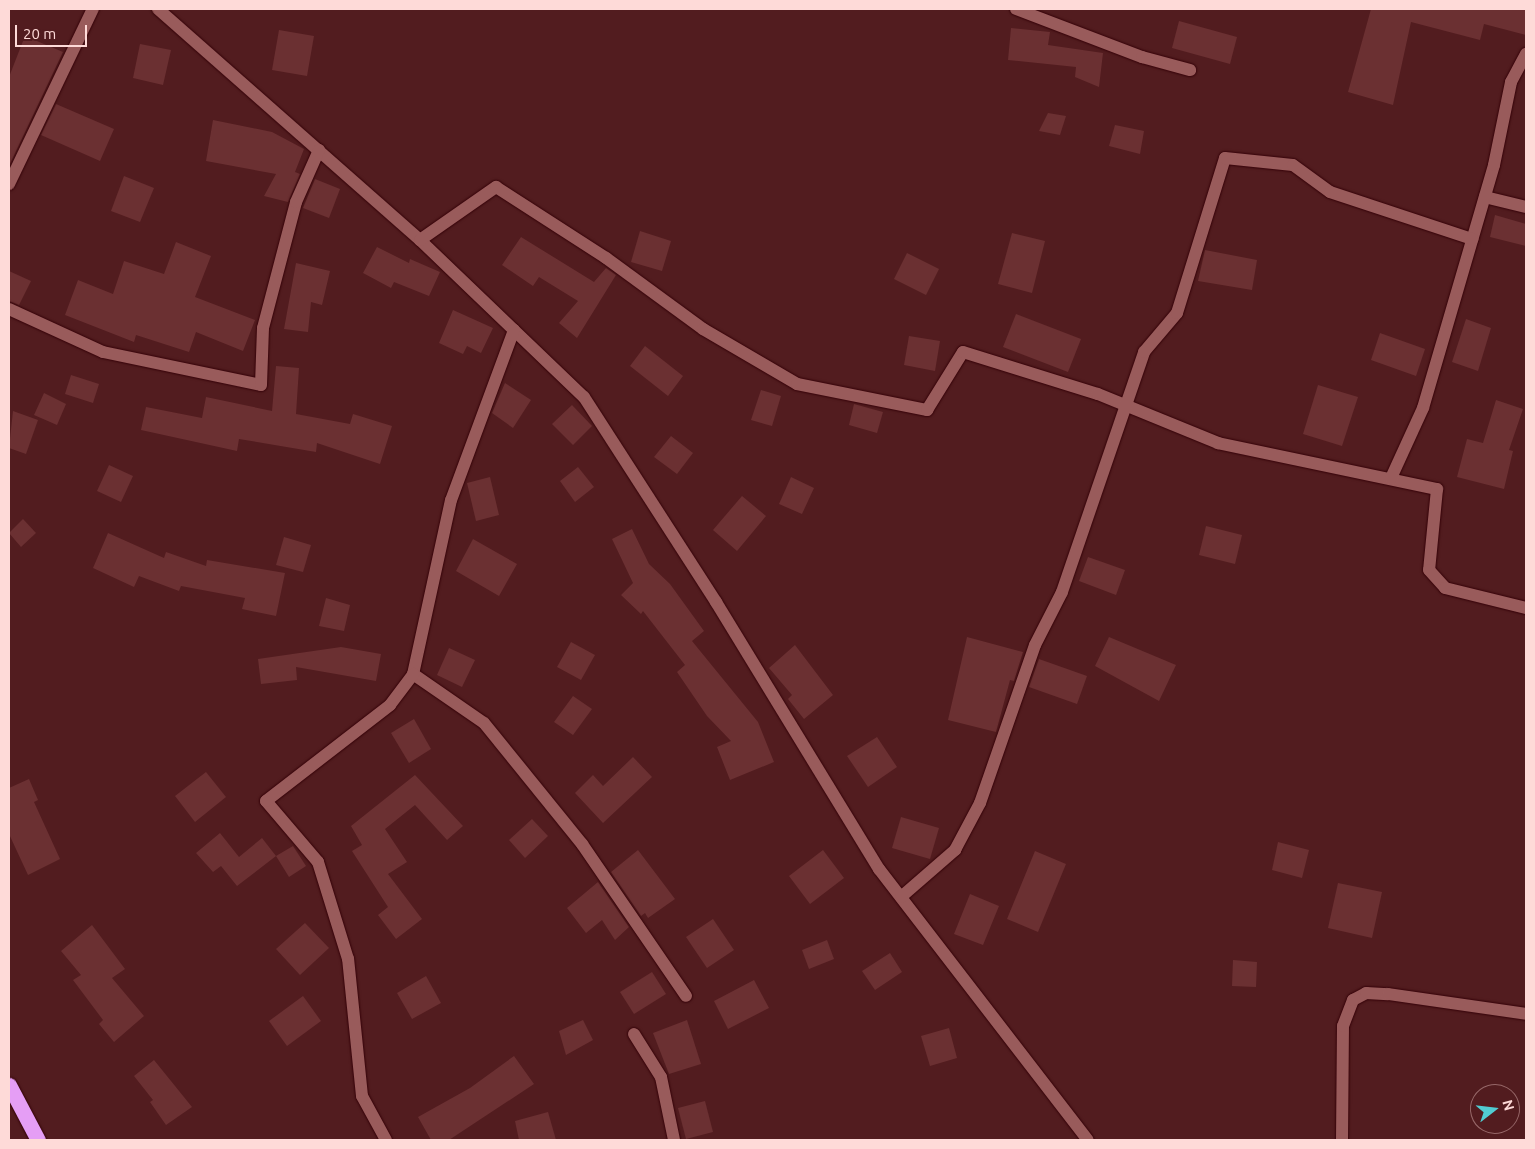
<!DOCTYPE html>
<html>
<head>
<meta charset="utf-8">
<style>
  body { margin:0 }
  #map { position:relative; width:1535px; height:1149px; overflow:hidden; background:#521c1f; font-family:Ubuntu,sans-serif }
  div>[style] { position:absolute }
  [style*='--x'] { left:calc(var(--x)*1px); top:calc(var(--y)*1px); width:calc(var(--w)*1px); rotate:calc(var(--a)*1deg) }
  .building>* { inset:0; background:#6b3032 }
  .roads { filter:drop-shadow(0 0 1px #350108) drop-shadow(0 0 1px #350108) }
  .street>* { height:12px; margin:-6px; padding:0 6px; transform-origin:6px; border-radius:6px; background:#995b5b }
  .highway>* { height:15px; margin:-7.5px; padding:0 7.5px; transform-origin:7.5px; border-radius:7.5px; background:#e59ef5 }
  span { translate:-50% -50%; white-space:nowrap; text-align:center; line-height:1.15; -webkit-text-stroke:5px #521c1f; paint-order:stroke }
  .frame { position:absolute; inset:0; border:10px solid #fedad8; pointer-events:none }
  .north { position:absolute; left:1470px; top:1084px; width:50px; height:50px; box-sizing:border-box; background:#521c1f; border:1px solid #976869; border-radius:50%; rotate:74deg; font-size:14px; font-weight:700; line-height:20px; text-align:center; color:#fedad8 }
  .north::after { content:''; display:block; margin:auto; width:18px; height:22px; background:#51ccd2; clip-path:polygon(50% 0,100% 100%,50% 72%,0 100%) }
  .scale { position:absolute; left:15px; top:25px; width:72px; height:22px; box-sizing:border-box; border:2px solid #fedad8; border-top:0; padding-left:6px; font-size:15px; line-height:18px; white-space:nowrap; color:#fedad8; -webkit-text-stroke:4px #521c1f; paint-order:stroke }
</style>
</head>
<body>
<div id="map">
  <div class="building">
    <div style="clip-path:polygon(1371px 9px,1526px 9px,1526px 35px,1484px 24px,1480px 40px,1411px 22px,1393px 105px,1348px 92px)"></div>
    <div style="clip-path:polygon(1179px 21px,1237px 37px,1230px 64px,1172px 48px)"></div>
    <div style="clip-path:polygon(1011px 28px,1050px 32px,1048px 45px,1103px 53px,1099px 87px,1075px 77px,1076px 67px,1008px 60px)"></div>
    <div style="clip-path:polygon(279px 30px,314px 36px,307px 76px,272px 70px)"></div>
    <div style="clip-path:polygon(25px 36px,63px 52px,9px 166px,9px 77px)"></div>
    <div style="clip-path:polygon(140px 44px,171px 50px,163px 85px,133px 78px)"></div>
    <div style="clip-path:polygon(56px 104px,114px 129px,100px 161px,41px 135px)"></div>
    <div style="clip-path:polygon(1048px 113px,1066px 116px,1060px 135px,1039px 131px)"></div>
    <div style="clip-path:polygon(213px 120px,272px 132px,304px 149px,295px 172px,300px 174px,288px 202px,264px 196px,276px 174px,206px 161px)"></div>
    <div style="clip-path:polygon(1115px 125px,1144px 131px,1140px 154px,1109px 146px)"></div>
    <div style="clip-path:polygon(124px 176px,154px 188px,140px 222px,111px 211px)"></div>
    <div style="clip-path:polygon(315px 179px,340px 189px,329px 218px,303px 208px)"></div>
    <div style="clip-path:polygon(1495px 215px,1526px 224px,1526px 246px,1490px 237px)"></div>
    <div style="clip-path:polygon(640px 231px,671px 241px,662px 271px,631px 262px)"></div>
    <div style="clip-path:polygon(1012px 233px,1045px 241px,1032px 293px,998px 284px)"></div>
    <div style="clip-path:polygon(521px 237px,594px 282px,606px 268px,616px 275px,577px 338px,559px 323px,578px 301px,539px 277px,533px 286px,502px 265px)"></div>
    <div style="clip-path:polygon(176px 242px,211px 256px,195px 297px,255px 320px,243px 351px,196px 332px,189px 352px,136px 335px,134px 342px,65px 315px,78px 280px,113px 294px,124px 261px,164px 274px)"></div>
    <div style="clip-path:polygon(377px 247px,409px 263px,410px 259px,440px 272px,429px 296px,394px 282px,391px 288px,363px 273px)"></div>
    <div style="clip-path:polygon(1205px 250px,1257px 260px,1252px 290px,1198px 281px)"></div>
    <div style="clip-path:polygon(907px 253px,939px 269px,926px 295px,894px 279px)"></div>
    <div style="clip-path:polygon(296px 263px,330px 271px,322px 305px,311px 302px,308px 332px,284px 329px)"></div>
    <div style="clip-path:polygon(9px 271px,31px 281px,19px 305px,9px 301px)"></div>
    <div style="clip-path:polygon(453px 310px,493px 328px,481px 353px,467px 346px,463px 354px,439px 343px)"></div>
    <div style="clip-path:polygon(1016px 314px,1081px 339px,1068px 372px,1003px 347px)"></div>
    <div style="clip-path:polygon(1466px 319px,1491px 328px,1478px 371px,1452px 362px)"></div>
    <div style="clip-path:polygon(1380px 333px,1425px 349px,1416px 376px,1371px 360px)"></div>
    <div style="clip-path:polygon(909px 336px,940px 341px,935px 371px,904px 365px)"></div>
    <div style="clip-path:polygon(645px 346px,683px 376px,668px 396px,630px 366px)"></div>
    <div style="clip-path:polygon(276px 366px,299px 368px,296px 414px,350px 424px,353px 414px,392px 426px,380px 464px,317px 443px,316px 452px,239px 439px,237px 451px,141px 430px,146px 407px,202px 418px,206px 397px,272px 411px)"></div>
    <div style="clip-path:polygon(71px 375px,99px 384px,93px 403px,65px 394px)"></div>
    <div style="clip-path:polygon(505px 383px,531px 400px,513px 428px,492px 413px)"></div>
    <div style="clip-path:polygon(1318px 385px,1358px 397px,1342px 446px,1303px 434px)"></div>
    <div style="clip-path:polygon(761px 390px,781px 396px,772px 426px,751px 420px)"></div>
    <div style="clip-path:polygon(44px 393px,66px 404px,57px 425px,34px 415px)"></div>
    <div style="clip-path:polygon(1496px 400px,1523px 409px,1509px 450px,1513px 451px,1504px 489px,1457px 477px,1467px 439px,1483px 443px)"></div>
    <div style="clip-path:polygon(854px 404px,883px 412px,877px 433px,849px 425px)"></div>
    <div style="clip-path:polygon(572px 405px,592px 426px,573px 445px,552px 424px)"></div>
    <div style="clip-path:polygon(13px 411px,38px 420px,26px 454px,9px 448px)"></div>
    <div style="clip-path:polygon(671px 436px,693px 453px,677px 474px,654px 457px)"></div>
    <div style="clip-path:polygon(109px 465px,133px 476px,121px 502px,97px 491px)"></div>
    <div style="clip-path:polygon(578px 467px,594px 487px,575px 502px,560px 481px)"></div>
    <div style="clip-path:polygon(490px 477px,499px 515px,476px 521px,467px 483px)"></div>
    <div style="clip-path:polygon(791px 477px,814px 488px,802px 514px,779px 504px)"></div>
    <div style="clip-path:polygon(742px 496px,766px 516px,737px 551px,713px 530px)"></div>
    <div style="clip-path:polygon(23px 519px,36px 533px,21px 547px,9px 533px)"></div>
    <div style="clip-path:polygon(1206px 526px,1242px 535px,1235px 564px,1199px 555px)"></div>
    <div style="clip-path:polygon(632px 529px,649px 564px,670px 584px,704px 631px,692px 641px,758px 722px,774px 762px,730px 780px,717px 747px,731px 741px,707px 716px,677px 672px,685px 665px,643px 611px,641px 614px,621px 595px,633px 583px,612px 539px)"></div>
    <div style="clip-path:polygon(108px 533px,164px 558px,166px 552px,206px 566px,207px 560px,285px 573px,276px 616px,242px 609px,245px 598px,181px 586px,179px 591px,139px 576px,134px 587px,93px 568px)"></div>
    <div style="clip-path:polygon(284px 537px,311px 545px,303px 572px,276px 565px)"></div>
    <div style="clip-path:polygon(473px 539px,517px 564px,499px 596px,456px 571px)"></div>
    <div style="clip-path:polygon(1088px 557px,1125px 570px,1116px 595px,1079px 581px)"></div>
    <div style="clip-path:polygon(326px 598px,350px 605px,344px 631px,319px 626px)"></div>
    <div style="clip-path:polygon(967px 637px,1023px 652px,1014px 681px,1010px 680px,996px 732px,948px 720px)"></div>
    <div style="clip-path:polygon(1109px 637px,1176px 665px,1159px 701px,1095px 666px)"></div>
    <div style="clip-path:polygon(571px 642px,595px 655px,581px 680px,557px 667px)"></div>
    <div style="clip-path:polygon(795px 645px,833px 695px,804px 719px,788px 699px,792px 695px,769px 668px)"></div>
    <div style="clip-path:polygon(341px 647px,381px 654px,376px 681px,296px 667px,297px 680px,261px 684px,258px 659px)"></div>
    <div style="clip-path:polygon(449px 648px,475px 660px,462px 687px,437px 675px)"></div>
    <div style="clip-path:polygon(1039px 659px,1087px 676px,1077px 704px,1029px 687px)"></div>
    <div style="clip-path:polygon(573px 696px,592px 709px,573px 735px,554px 722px)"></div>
    <div style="clip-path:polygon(414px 719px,431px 749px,409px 763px,391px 733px)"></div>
    <div style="clip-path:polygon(877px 737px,897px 767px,868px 787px,847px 756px)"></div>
    <div style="clip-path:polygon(633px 757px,652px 777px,603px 823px,575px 793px,593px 775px,603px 786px)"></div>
    <div style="clip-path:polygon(206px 772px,226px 797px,195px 822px,175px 796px)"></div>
    <div style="clip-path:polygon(415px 775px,463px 826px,447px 840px,415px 805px,385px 829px,407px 862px,388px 874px,422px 919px,396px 939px,378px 915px,388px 907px,352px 851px,362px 845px,351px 826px)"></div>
    <div style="clip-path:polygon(29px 779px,38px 800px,34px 802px,60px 859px,28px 875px,9px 834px,9px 788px)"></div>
    <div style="clip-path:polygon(901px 817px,939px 828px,930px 859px,892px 848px)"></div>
    <div style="clip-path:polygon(532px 819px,548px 836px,525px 858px,509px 840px)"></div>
    <div style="clip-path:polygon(220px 833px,239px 857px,262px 838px,276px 856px,237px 886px,221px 866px,213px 872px,196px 853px)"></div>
    <div style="clip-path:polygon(1278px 842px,1309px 850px,1302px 878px,1272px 870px)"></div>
    <div style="clip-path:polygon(293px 846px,306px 866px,289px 877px,276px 856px)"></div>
    <div style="clip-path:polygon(638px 850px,675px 899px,648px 918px,645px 913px,641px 916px,611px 872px)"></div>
    <div style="clip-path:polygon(823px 850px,844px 878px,810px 904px,789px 876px)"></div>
    <div style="clip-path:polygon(1035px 851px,1066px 864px,1038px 932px,1007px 919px)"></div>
    <div style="clip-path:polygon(598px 882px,629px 927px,615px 940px,602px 920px,586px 933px,567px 908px)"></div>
    <div style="clip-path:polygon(1338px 883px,1382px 892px,1372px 938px,1328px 928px)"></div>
    <div style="clip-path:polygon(970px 894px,999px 906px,983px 945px,954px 934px)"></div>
    <div style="clip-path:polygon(713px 919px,734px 950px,707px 968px,686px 937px)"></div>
    <div style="clip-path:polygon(305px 923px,329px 948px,300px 975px,276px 949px)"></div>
    <div style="clip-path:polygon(92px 925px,125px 969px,112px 978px,144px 1016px,114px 1042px,99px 1024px,103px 1020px,73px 980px,81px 975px,61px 951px)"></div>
    <div style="clip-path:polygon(827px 940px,834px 959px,809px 969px,802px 950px)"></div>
    <div style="clip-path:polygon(890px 953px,902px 972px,875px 990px,862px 971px)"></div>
    <div style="clip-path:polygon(1233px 960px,1257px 962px,1256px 987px,1232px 986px)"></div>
    <div style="clip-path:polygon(652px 972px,666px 994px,634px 1014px,620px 992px)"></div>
    <div style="clip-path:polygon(426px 976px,441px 1003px,412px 1019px,397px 993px)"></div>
    <div style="clip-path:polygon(754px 980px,769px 1008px,728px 1029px,714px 1001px)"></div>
    <div style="clip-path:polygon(303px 996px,321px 1021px,287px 1046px,269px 1021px)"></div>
    <div style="clip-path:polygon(583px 1020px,593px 1040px,566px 1055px,559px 1031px)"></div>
    <div style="clip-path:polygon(687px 1020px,701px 1064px,669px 1074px,653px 1033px)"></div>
    <div style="clip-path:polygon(949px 1028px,957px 1058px,930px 1066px,921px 1036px)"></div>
    <div style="clip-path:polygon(514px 1056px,534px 1084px,449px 1140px,431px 1140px,418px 1117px,470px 1088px)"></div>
    <div style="clip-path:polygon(154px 1060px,192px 1107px,166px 1125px,150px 1102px,153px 1100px,134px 1076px)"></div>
    <div style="clip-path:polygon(705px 1101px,713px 1132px,686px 1139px,678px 1108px)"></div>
    <div style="clip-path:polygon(548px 1112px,556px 1140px,519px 1140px,515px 1121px)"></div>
  </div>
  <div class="roads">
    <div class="street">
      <div style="--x:158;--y:9;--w:349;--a:41.4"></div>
      <div style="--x:420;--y:240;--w:227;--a:43.8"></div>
      <div style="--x:584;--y:397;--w:244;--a:57.2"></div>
      <div style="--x:716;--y:602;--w:313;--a:58.6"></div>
      <div style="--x:879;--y:869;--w:342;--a:52.4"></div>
      <div style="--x:1016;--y:9;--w:135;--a:20.9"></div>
      <div style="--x:1142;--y:57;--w:50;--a:15.2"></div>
      <div style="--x:9;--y:184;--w:194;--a:-64.4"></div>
      <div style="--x:1485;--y:197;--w:42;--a:13.7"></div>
      <div style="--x:420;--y:240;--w:93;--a:-34.9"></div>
      <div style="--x:496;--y:187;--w:131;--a:32.8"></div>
      <div style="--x:606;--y:258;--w:120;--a:36.2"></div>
      <div style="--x:703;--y:329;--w:109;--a:30.3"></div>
      <div style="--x:797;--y:384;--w:133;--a:11.3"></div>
      <div style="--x:927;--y:410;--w:68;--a:-58.2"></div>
      <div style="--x:963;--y:352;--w:141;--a:17.3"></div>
      <div style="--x:1098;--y:394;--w:130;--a:22.2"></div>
      <div style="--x:1218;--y:443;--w:224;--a:11.9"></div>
      <div style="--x:1437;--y:489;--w:81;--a:95.6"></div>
      <div style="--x:1429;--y:570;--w:24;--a:48"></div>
      <div style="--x:1445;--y:588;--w:83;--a:13.9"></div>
      <div style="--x:9;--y:309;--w:103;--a:24.6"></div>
      <div style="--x:103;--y:352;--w:161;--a:11.8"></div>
      <div style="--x:261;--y:385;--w:57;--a:-88"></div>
      <div style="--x:263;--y:328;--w:130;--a:-75.3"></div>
      <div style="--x:296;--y:202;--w:57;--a:-66.1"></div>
      <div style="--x:514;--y:330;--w:181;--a:110.3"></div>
      <div style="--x:451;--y:500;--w:178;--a:102.3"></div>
      <div style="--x:413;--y:674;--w:86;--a:34.6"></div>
      <div style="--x:484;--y:723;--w:156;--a:51"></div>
      <div style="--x:582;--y:844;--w:184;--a:55.6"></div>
      <div style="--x:1391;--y:478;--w:77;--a:-65.4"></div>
      <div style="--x:1423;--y:408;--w:253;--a:-73.7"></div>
      <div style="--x:1494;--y:165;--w:85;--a:-78.4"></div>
      <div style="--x:1511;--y:82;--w:32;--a:-62"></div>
      <div style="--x:901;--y:897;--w:72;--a:-41"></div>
      <div style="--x:955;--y:850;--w:53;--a:-62"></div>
      <div style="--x:980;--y:803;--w:167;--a:-70.8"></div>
      <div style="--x:1035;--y:645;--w:59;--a:-63"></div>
      <div style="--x:1062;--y:592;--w:254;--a:-71.1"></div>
      <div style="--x:1144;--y:352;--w:51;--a:-49.8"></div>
      <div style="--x:1177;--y:313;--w:162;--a:-72.8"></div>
      <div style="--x:1225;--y:158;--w:68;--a:5.9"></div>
      <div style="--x:1293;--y:165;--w:46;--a:36.1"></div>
      <div style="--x:1330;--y:192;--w:150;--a:18.3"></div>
      <div style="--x:634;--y:1034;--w:51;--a:57.9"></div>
      <div style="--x:661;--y:1077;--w:64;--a:78.3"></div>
      <div style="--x:386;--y:1140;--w:50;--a:-118.6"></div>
      <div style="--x:362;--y:1096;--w:138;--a:-95.8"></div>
      <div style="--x:348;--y:959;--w:102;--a:-107.2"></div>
      <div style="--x:318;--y:862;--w:80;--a:-130.4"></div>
      <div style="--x:266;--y:801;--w:157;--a:-37.7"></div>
      <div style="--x:390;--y:705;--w:39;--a:-53"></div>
      <div style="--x:1342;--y:1140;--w:114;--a:-89.5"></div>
      <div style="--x:1343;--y:1026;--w:28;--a:-69"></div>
      <div style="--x:1353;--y:1000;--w:15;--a:-28"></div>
      <div style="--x:1366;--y:993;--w:22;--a:3"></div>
      <div style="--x:1388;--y:994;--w:139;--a:8.2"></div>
    </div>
    <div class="highway">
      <div style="--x:9;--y:1085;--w:62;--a:62.2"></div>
    </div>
  </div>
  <div class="frame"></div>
  <div class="north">N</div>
  <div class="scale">20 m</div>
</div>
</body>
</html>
